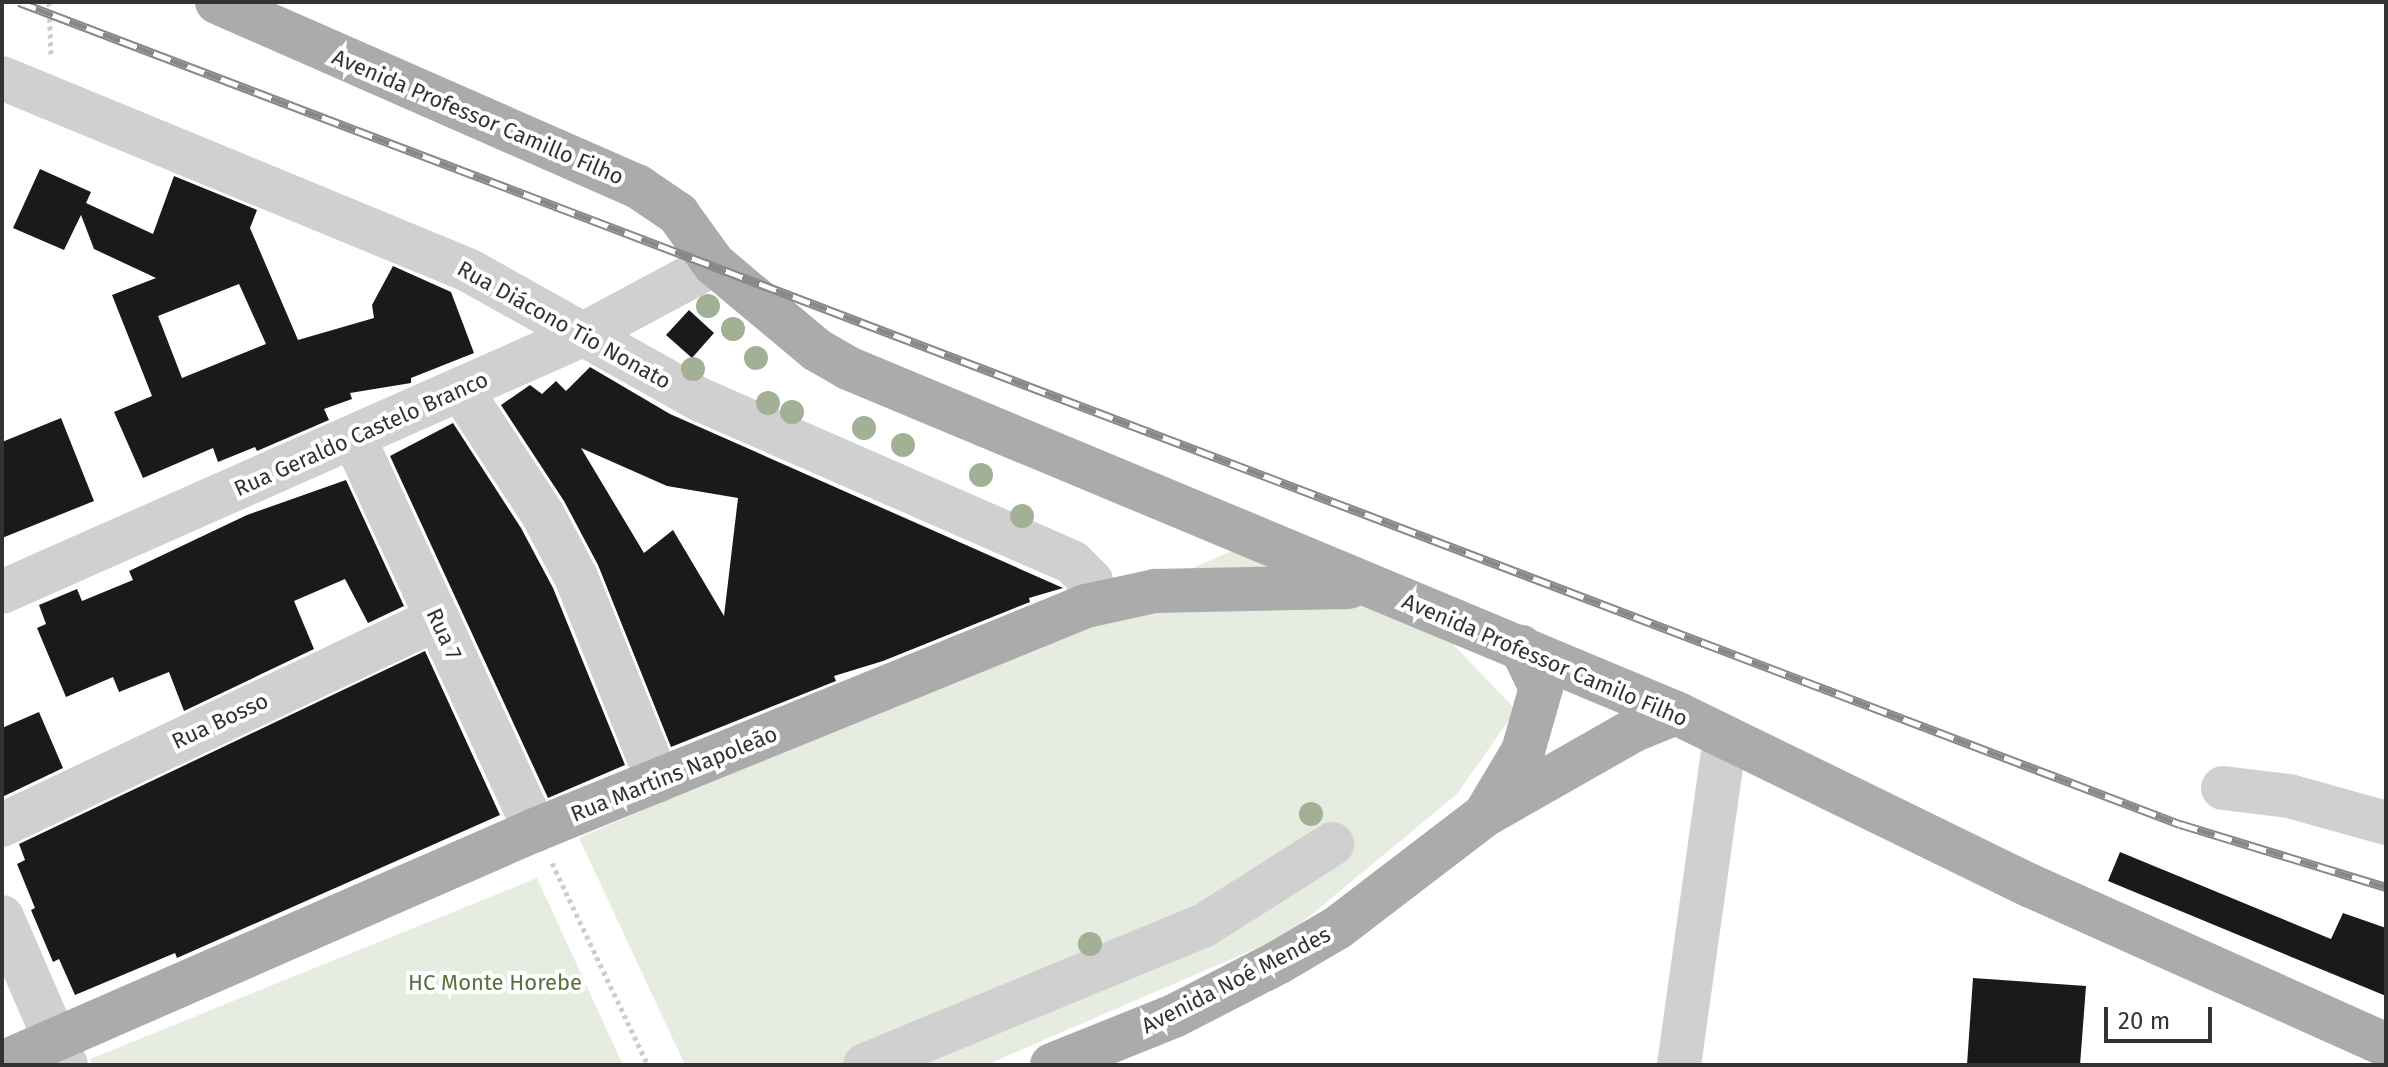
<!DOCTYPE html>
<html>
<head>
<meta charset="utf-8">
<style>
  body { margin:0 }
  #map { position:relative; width:2388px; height:1067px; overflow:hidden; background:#fff; font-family:"Fira Sans",sans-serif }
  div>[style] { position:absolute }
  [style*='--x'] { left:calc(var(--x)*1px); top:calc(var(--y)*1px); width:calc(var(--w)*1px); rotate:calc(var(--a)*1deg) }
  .green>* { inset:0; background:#e6ecdf }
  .building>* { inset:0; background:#1a1a1a }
  .path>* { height:5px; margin-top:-2.5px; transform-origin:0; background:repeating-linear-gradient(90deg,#cdcdcd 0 4px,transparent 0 8px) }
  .minor>* { height:44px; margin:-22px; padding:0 22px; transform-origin:22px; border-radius:22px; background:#d0d0d0 }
  .major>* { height:44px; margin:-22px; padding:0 22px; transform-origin:22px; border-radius:22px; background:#ababab }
  .rail>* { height:9px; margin-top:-4.5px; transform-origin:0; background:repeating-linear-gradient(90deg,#fff 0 18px,#888 0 36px); box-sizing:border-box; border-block:2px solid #888 }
  .trees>* { width:24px; height:24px; margin:-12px; border-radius:50%; background:#a2b095 }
  span { translate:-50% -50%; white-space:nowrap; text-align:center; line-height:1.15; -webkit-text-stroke:8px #fff; paint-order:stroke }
  .street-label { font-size:22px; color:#333 }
  .park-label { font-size:22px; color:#56703f }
  .frame { position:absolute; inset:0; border:4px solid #333; pointer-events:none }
  .scale { position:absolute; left:2104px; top:1007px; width:108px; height:36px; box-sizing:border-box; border:4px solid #333; border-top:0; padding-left:10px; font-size:24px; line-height:28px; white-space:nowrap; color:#333; -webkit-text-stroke:6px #fff; paint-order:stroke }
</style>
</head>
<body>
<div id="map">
  <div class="green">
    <div style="clip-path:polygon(1236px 549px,1452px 643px,1516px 710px,1457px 794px,1287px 935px,986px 1065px,685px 1065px,579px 838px)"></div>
    <div style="clip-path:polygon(537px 878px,623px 1065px,92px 1065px,90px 1059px)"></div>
  </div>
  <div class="building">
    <div style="clip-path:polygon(evenodd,40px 169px,91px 192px,86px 203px,153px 234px,174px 176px,257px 210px,250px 228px,298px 340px,374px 318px,372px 305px,393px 266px,451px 292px,474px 353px,411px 378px,411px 383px,350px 393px,352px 399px,324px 409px,329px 420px,257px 451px,255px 447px,218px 462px,213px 448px,143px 478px,114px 412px,152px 396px,112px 295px,156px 278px,94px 249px,81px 215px,64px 250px,13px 228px,40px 169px,239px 284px,266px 344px,182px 378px,158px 316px,239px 284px)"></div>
    <div style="clip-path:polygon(689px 310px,714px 333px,692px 358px,666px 335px)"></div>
    <div style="clip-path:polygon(evenodd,590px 367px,670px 414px,1063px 588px,1029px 598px,1030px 602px,883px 661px,834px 676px,836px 681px,671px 747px,598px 565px,564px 501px,501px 405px,530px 385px,542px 394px,556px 381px,566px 391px,590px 367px,581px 448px,667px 486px,738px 498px,724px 616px,673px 530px,644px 553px,581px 448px)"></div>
    <div style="clip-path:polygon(61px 418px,94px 501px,2px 538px,2px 442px)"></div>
    <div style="clip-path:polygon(453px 423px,521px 528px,553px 588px,625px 765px,548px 798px,390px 456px)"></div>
    <div style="clip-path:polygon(346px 480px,404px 606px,368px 623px,345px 579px,294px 601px,314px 649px,184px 711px,169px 672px,119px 692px,113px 677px,66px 697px,37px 628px,46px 624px,39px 605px,77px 589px,82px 601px,133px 580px,129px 571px,247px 515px)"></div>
    <div style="clip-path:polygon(425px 651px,500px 815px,177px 958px,175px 953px,75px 995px,59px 959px,53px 962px,31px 910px,35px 908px,17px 864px,25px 860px,19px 844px)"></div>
    <div style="clip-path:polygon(39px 712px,63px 768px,2px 797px,2px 728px)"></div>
    <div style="clip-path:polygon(2120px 852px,2331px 939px,2343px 913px,2386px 928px,2386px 996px,2108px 881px)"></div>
    <div style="clip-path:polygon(1973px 978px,2086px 986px,2080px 1065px,1967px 1065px)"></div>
  </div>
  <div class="path">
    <div style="--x:49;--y:2;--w:54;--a:87.9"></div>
    <div style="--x:552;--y:863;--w:224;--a:64.6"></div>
  </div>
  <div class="minor">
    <div style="--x:2;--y:78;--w:504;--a:22.39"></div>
    <div style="--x:468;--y:270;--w:267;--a:29.2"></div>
    <div style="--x:701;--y:400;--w:405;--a:23.6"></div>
    <div style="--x:1072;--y:562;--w:27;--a:45"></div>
    <div style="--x:1091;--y:581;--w:25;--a:101"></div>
    <div style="--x:461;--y:390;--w:149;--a:56.7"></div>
    <div style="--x:543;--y:515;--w:70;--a:62"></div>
    <div style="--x:576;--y:577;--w:220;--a:68.1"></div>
    <div style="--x:354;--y:438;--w:432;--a:65.2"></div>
    <div style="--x:2;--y:592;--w:632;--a:-23.89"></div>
    <div style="--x:580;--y:336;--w:152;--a:-28.2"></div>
    <div style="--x:2223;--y:788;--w:66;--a:6.9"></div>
    <div style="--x:2289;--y:796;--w:101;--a:15.6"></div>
    <div style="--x:2;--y:825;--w:482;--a:-25.4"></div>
    <div style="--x:2;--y:917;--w:161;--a:66.6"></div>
    <div style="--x:865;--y:1065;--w:365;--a:-22.4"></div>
    <div style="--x:1203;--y:926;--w:153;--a:-32.4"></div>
    <div style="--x:1679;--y:1065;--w:330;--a:-82"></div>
  </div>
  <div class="major">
    <div style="--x:217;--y:2;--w:459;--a:23.7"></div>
    <div style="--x:637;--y:186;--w:50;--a:34.3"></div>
    <div style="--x:678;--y:214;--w:62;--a:54.2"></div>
    <div style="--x:714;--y:264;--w:134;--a:39.9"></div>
    <div style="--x:817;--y:350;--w:36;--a:30"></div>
    <div style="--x:848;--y:368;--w:897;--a:22.62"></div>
    <div style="--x:1676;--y:713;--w:395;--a:26"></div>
    <div style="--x:2031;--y:886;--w:389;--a:24.1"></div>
    <div style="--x:1486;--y:813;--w:72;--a:-59.2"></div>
    <div style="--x:1523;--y:751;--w:66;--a:-74.1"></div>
    <div style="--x:1541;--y:688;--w:46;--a:-116"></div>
    <div style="--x:2;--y:1063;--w:582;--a:-23.61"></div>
    <div style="--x:535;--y:830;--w:595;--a:-22.12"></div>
    <div style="--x:1086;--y:606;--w:71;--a:-12.3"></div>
    <div style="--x:1155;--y:591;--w:194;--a:-1.2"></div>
    <div style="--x:1052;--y:1065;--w:131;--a:-21.9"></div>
    <div style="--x:1174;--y:1016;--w:118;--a:-27.2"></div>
    <div style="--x:1279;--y:962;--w:67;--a:-30.4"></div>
    <div style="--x:1337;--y:928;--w:186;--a:-37.4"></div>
    <div style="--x:1485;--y:815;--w:172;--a:-29.7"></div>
    <div style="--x:1634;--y:730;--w:45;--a:-22"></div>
  </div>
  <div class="rail">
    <div style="--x:19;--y:2;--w:2312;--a:20.83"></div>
    <div style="--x:2180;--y:824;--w:215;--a:17"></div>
  </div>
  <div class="trees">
    <div style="left:708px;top:306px"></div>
    <div style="left:733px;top:329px"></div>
    <div style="left:756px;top:358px"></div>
    <div style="left:693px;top:369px"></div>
    <div style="left:768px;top:403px"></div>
    <div style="left:792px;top:412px"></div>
    <div style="left:864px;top:428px"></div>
    <div style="left:903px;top:445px"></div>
    <div style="left:981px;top:475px"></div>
    <div style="left:1022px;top:516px"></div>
    <div style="left:1311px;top:814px"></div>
    <div style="left:1090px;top:944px"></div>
  </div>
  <div class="street-label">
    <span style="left:478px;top:117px;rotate:23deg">Avenida Professor Camillo Filho</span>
    <span style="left:564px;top:325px;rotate:29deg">Rua Diácono Tio Nonato</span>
    <span style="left:361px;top:434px;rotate:-24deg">Rua Geraldo Castelo Branco</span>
    <span style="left:444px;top:634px;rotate:65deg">Rua 7</span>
    <span style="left:1545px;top:660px;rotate:23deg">Avenida Professor Camilo Filho</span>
    <span style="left:220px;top:721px;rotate:-25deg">Rua Bosso</span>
    <span style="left:674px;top:774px;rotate:-22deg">Rua Martins Napoleão</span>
    <span style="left:1236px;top:980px;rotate:-27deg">Avenida Noé Mendes</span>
  </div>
  <div class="park-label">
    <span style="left:495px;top:983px">HC Monte Horebe</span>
  </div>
  <div class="frame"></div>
  <div class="scale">20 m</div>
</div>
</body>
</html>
